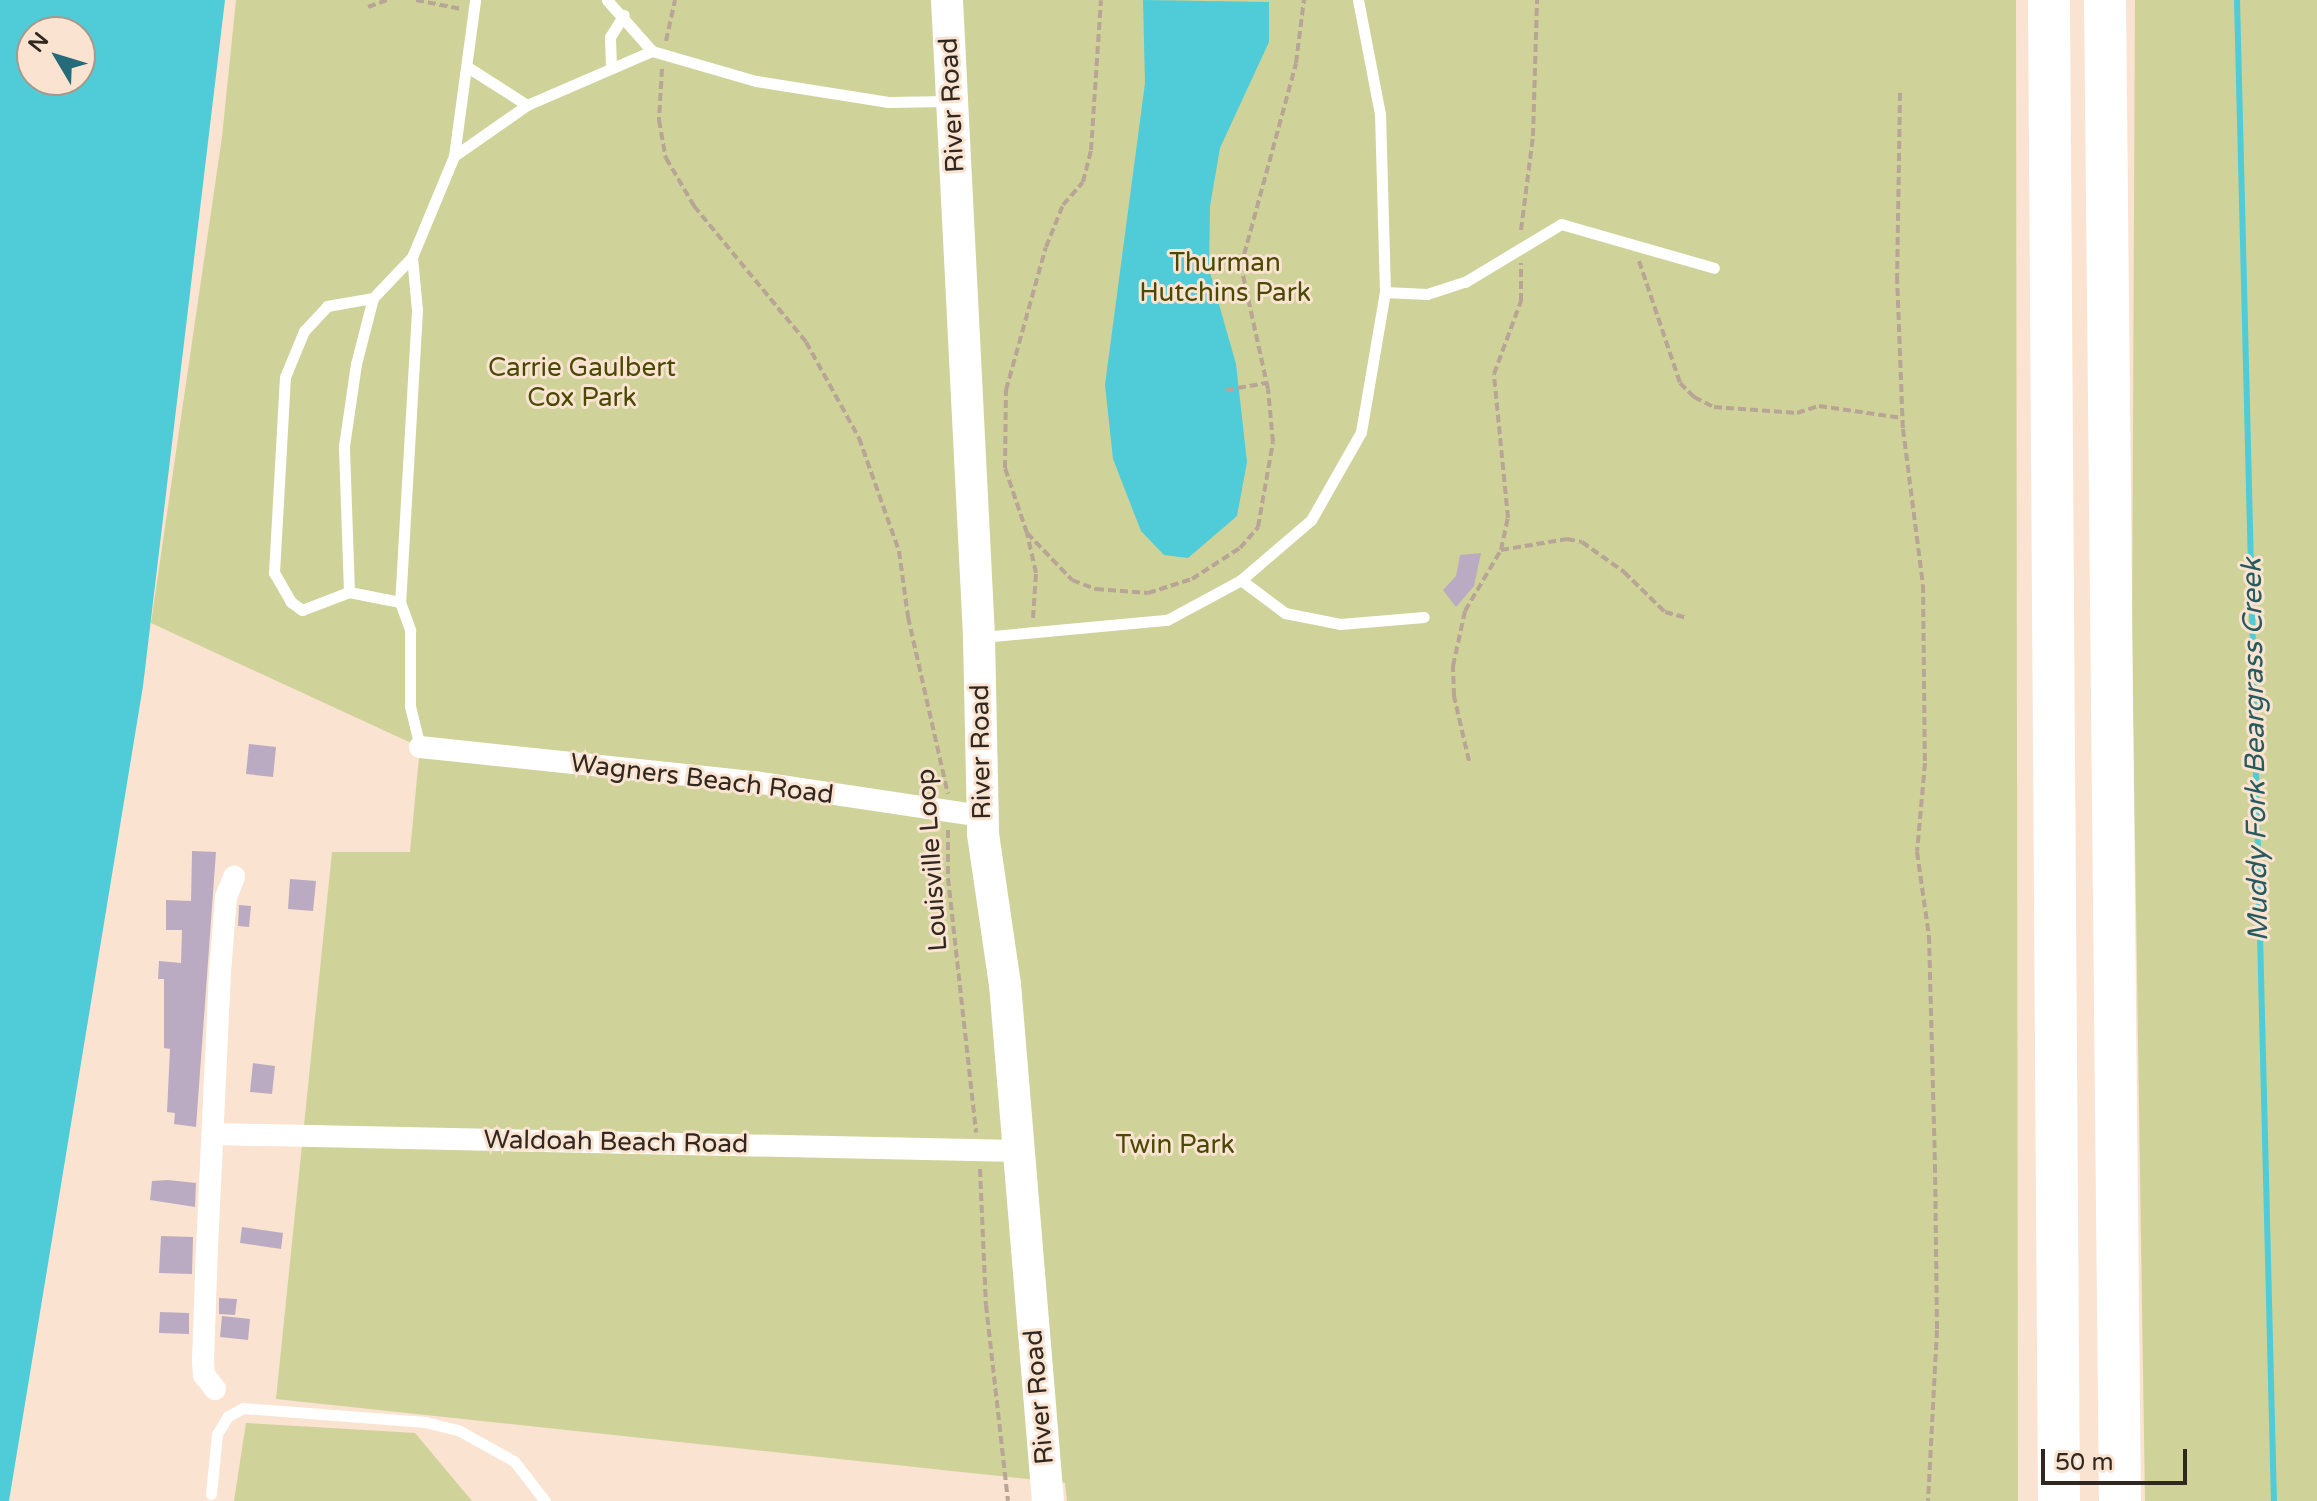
<!DOCTYPE html>
<html>
<head>
<meta charset="utf-8">
<style>
  body { margin:0 }
  #map { position:relative; width:2317px; height:1501px; overflow:hidden; background:#fae3d0; font-family:"Varela Round",sans-serif }
  div>[style] { position:absolute }
  [style*='--x'] { left:calc(var(--x)*1px); top:calc(var(--y)*1px); width:calc(var(--w)*1px); rotate:calc(var(--a)*1deg) }
  .green>* { inset:0; background:#cfd299 }
  .water>* { inset:0; background:#4fccd7 }
  .stream>* { height:6px; margin:-3px; padding:0 3px; transform-origin:3px; border-radius:3px; background:#4fccd7 }
  .building>* { inset:0; background:#bbabc2 }
  .path>* { height:4px; margin-top:-2px; transform-origin:0; background:repeating-linear-gradient(90deg,#b8a596 0 8px,transparent 0 12px) }
  .lane>* { height:11px; margin:-5.5px; padding:0 5.5px; transform-origin:5.5px; border-radius:5.5px; background:#fff }
  .street>* { height:22px; margin:-11px; padding:0 11px; transform-origin:11px; border-radius:11px; background:#fff }
  .secondary>* { height:32px; margin:-16px; padding:0 16px; transform-origin:16px; border-radius:16px; background:#fff }
  .highway>* { height:42px; margin:-21px; padding:0 21px; transform-origin:21px; border-radius:21px; background:#fff }
  span { translate:-50% -50%; white-space:nowrap; text-align:center; line-height:1.15; -webkit-text-stroke:6px #fae3d0; paint-order:stroke }
  .street-label { font-size:26px; color:#302820 }
  .park-label { font-size:26px; color:#484903 }
  .water-label { font-size:28px; color:#265a5f; font-style:italic }
  .north { position:absolute; left:16px; top:16px; width:80px; height:80px; box-sizing:border-box; background:#fae3d0; border:2px solid #a9988a; border-radius:50%; rotate:308deg; font-size:22px; font-weight:700; line-height:32px; text-align:center; color:#302820 }
  .north::after { content:''; display:block; margin:auto; width:28px; height:36px; background:#256b7a; clip-path:polygon(50% 0,100% 100%,50% 72%,0 100%) }
  .scale { position:absolute; left:2041px; top:1449px; width:146px; height:36px; box-sizing:border-box; border:4px solid #302820; border-top:0; padding-left:10px; font-size:24px; line-height:28px; white-space:nowrap; color:#302820; -webkit-text-stroke:6px #fae3d0; paint-order:stroke }
</style>
</head>
<body>
<div id="map">
  <div class="green">
    <div style="clip-path:polygon(236px 0,2016px 0,2018px 1501px,1067px 1501px,1065px 1483px,276px 1399px,332px 852px,410px 852px,420px 747px,151px 623px,222px 137px)"></div>
    <div style="clip-path:polygon(2135px 0,2317px 0,2317px 1501px,2145px 1501px,2132px 644px)"></div>
    <div style="clip-path:polygon(246px 1423px,415px 1433px,472px 1501px,234px 1501px)"></div>
  </div>
  <div class="water">
    <div style="clip-path:polygon(evenodd,0 0,225px 0,143px 686px,9px 1501px,0 1501px,0 0,80px 32px,80px 80px,32px 80px,32px 32px,80px 32px)"></div>
    <div style="clip-path:polygon(1143px 0,1269px 2px,1269px 42px,1220px 148px,1210px 206px,1209px 269px,1236px 364px,1247px 462px,1237px 516px,1188px 558px,1164px 555px,1141px 531px,1113px 459px,1105px 385px,1145px 83px)"></div>
  </div>
  <div class="stream">
    <div style="--x:2237;--y:0;--w:1501;--a:88.59"></div>
  </div>
  <div class="building">
    <div style="clip-path:polygon(1481px 553px,1474px 586px,1456px 607px,1443px 590px,1456px 576px,1460px 555px)"></div>
    <div style="clip-path:polygon(249px 744px,276px 747px,273px 777px,246px 774px)"></div>
    <div style="clip-path:polygon(192px 851px,216px 852px,196px 1127px,174px 1124px,175px 1113px,167px 1112px,170px 1049px,164px 1048px,164px 979px,158px 979px,159px 961px,181px 963px,182px 930px,166px 930px,166px 900px,191px 901px)"></div>
    <div style="clip-path:polygon(290px 879px,316px 881px,313px 911px,288px 909px)"></div>
    <div style="clip-path:polygon(239px 905px,251px 906px,249px 927px,238px 926px)"></div>
    <div style="clip-path:polygon(253px 1063px,275px 1066px,272px 1094px,250px 1092px)"></div>
    <div style="clip-path:polygon(168px 1180px,196px 1183px,195px 1207px,150px 1200px,152px 1181px)"></div>
    <div style="clip-path:polygon(242px 1227px,283px 1233px,281px 1249px,240px 1243px)"></div>
    <div style="clip-path:polygon(161px 1236px,193px 1237px,192px 1274px,159px 1273px)"></div>
    <div style="clip-path:polygon(219px 1298px,237px 1299px,235px 1315px,219px 1314px)"></div>
    <div style="clip-path:polygon(160px 1312px,189px 1313px,189px 1334px,159px 1333px)"></div>
    <div style="clip-path:polygon(222px 1316px,250px 1319px,248px 1340px,220px 1337px)"></div>
  </div>
  <div class="path">
    <div style="--x:416;--y:0;--w:46;--a:11.3"></div>
    <div style="--x:368;--y:7;--w:20;--a:-20"></div>
    <div style="--x:666;--y:41;--w:42;--a:-77.6"></div>
    <div style="--x:662;--y:69;--w:51;--a:93.4"></div>
    <div style="--x:659;--y:120;--w:39;--a:80"></div>
    <div style="--x:666;--y:158;--w:56;--a:59.7"></div>
    <div style="--x:694;--y:206;--w:176;--a:50.5"></div>
    <div style="--x:806;--y:342;--w:110;--a:61.1"></div>
    <div style="--x:859;--y:438;--w:120;--a:70.5"></div>
    <div style="--x:899;--y:551;--w:67;--a:82.2"></div>
    <div style="--x:908;--y:617;--w:181;--a:77.3"></div>
    <div style="--x:1900;--y:93;--w:183;--a:90.9"></div>
    <div style="--x:1897;--y:276;--w:153;--a:87.8"></div>
    <div style="--x:1903;--y:429;--w:157;--a:82.7"></div>
    <div style="--x:1923;--y:585;--w:178;--a:89.4"></div>
    <div style="--x:1925;--y:763;--w:89;--a:95.1"></div>
    <div style="--x:1917;--y:852;--w:85;--a:81.9"></div>
    <div style="--x:1929;--y:936;--w:229;--a:88.5"></div>
    <div style="--x:1935;--y:1165;--w:165;--a:89.3"></div>
    <div style="--x:1937;--y:1330;--w:171;--a:93"></div>
    <div style="--x:1521;--y:230;--w:95;--a:-82.7"></div>
    <div style="--x:1533;--y:136;--w:136;--a:-88.3"></div>
    <div style="--x:1639;--y:261;--w:129;--a:71.4"></div>
    <div style="--x:1680;--y:383;--w:20;--a:45"></div>
    <div style="--x:1694;--y:397;--w:22;--a:27"></div>
    <div style="--x:1714;--y:407;--w:83;--a:4.1"></div>
    <div style="--x:1797;--y:413;--w:23;--a:-18"></div>
    <div style="--x:1819;--y:406;--w:84;--a:8.2"></div>
    <div style="--x:1226;--y:390;--w:41;--a:-9.9"></div>
    <div style="--x:1027;--y:533;--w:69;--a:-108.7"></div>
    <div style="--x:1005;--y:468;--w:78;--a:-89.3"></div>
    <div style="--x:1006;--y:390;--w:148;--a:-74.4"></div>
    <div style="--x:1046;--y:247;--w:45;--a:-68"></div>
    <div style="--x:1063;--y:205;--w:30;--a:-49"></div>
    <div style="--x:1083;--y:182;--w:33;--a:-76"></div>
    <div style="--x:1091;--y:150;--w:150;--a:-86.2"></div>
    <div style="--x:1501;--y:550;--w:67;--a:-9.5"></div>
    <div style="--x:1567;--y:539;--w:15;--a:11"></div>
    <div style="--x:1582;--y:542;--w:52;--a:35.5"></div>
    <div style="--x:1624;--y:572;--w:57;--a:44.3"></div>
    <div style="--x:1665;--y:612;--w:23;--a:15"></div>
    <div style="--x:1033;--y:618;--w:45;--a:-86.2"></div>
    <div style="--x:1036;--y:573;--w:41;--a:-102.7"></div>
    <div style="--x:1027;--y:533;--w:65;--a:46.2"></div>
    <div style="--x:1072;--y:580;--w:26;--a:21"></div>
    <div style="--x:1096;--y:589;--w:52;--a:4.4"></div>
    <div style="--x:1148;--y:593;--w:46;--a:-17.7"></div>
    <div style="--x:1192;--y:579;--w:57;--a:-32.9"></div>
    <div style="--x:1240;--y:548;--w:28;--a:-49"></div>
    <div style="--x:1258;--y:527;--w:86;--a:-80"></div>
    <div style="--x:1273;--y:442;--w:53;--a:-95.4"></div>
    <div style="--x:1268;--y:389;--w:126;--a:-102.4"></div>
    <div style="--x:1241;--y:266;--w:210;--a:-74.8"></div>
    <div style="--x:1296;--y:63;--w:64;--a:-82.8"></div>
    <div style="--x:1469;--y:761;--w:67;--a:-103"></div>
    <div style="--x:1454;--y:696;--w:30;--a:-92"></div>
    <div style="--x:1453;--y:666;--w:56;--a:-77.7"></div>
    <div style="--x:1465;--y:611;--w:71;--a:-59.5"></div>
    <div style="--x:1501;--y:550;--w:33;--a:-78"></div>
    <div style="--x:1508;--y:518;--w:145;--a:-95.6"></div>
    <div style="--x:1494;--y:374;--w:78;--a:-69.7"></div>
    <div style="--x:1521;--y:301;--w:38;--a:-90"></div>
    <div style="--x:948;--y:830;--w:48;--a:90"></div>
    <div style="--x:948;--y:878;--w:256;--a:83.7"></div>
    <div style="--x:980;--y:1169;--w:136;--a:87.5"></div>
    <div style="--x:986;--y:1305;--w:197;--a:83.6"></div>
  </div>
  <div class="lane">
    <div style="--x:607;--y:0;--w:68;--a:48.6"></div>
    <div style="--x:611;--y:67;--w:30;--a:-92"></div>
    <div style="--x:610;--y:37;--w:26;--a:-58"></div>
    <div style="--x:469;--y:68;--w:69;--a:32.5"></div>
    <div style="--x:454;--y:156;--w:89;--a:-34.9"></div>
    <div style="--x:527;--y:105;--w:136;--a:-23.4"></div>
    <div style="--x:652;--y:51;--w:108;--a:16.1"></div>
    <div style="--x:756;--y:81;--w:134;--a:9"></div>
    <div style="--x:888;--y:102;--w:60;--a:-1"></div>
    <div style="--x:412;--y:257;--w:53;--a:84.6"></div>
    <div style="--x:417;--y:310;--w:292;--a:93.3"></div>
    <div style="--x:400;--y:602;--w:52;--a:-168.9"></div>
    <div style="--x:349;--y:592;--w:146;--a:-92"></div>
    <div style="--x:344;--y:446;--w:83;--a:-81.7"></div>
    <div style="--x:356;--y:364;--w:68;--a:-75.6"></div>
    <div style="--x:373;--y:298;--w:57;--a:-46.4"></div>
    <div style="--x:412;--y:257;--w:109;--a:-67.4"></div>
    <div style="--x:454;--y:156;--w:157;--a:-82.3"></div>
    <div style="--x:1385;--y:292;--w:42;--a:2.7"></div>
    <div style="--x:1427;--y:294;--w:40;--a:-18"></div>
    <div style="--x:1465;--y:282;--w:112;--a:-31.1"></div>
    <div style="--x:1561;--y:224;--w:159;--a:16"></div>
    <div style="--x:1241;--y:580;--w:55;--a:36.9"></div>
    <div style="--x:1285;--y:613;--w:56;--a:11.3"></div>
    <div style="--x:1340;--y:624;--w:84;--a:-4.8"></div>
    <div style="--x:349;--y:592;--w:50;--a:159"></div>
    <div style="--x:302;--y:610;--w:14;--a:-144"></div>
    <div style="--x:291;--y:602;--w:34;--a:-120"></div>
    <div style="--x:274;--y:573;--w:196;--a:-86.8"></div>
    <div style="--x:285;--y:377;--w:50;--a:-67.6"></div>
    <div style="--x:304;--y:331;--w:34;--a:-47"></div>
    <div style="--x:327;--y:306;--w:47;--a:-9.9"></div>
    <div style="--x:400;--y:602;--w:30;--a:70"></div>
    <div style="--x:410;--y:630;--w:76;--a:90"></div>
    <div style="--x:410;--y:706;--w:42;--a:76.3"></div>
    <div style="--x:982;--y:637;--w:186;--a:-5.3"></div>
    <div style="--x:1167;--y:620;--w:84;--a:-28.4"></div>
    <div style="--x:1241;--y:580;--w:92;--a:-40.6"></div>
    <div style="--x:1311;--y:520;--w:101;--a:-60.4"></div>
    <div style="--x:1361;--y:432;--w:142;--a:-80.3"></div>
    <div style="--x:1385;--y:292;--w:178;--a:-91.6"></div>
    <div style="--x:1380;--y:114;--w:116;--a:-100.9"></div>
    <div style="--x:211;--y:1494;--w:60;--a:-84.3"></div>
    <div style="--x:217;--y:1434;--w:21;--a:-59"></div>
    <div style="--x:228;--y:1416;--w:17;--a:-28"></div>
    <div style="--x:243;--y:1408;--w:183;--a:4.4"></div>
    <div style="--x:425;--y:1422;--w:34;--a:14"></div>
    <div style="--x:458;--y:1430;--w:64;--a:29"></div>
    <div style="--x:514;--y:1461;--w:51;--a:52.2"></div>
  </div>
  <div class="street">
    <div style="--x:420;--y:747;--w:336;--a:6"></div>
    <div style="--x:754;--y:782;--w:231;--a:8.5"></div>
    <div style="--x:213;--y:1134;--w:805;--a:1.21"></div>
    <div style="--x:215;--y:1389;--w:18;--a:-128"></div>
    <div style="--x:204;--y:1375;--w:14;--a:-94"></div>
    <div style="--x:203;--y:1361;--w:113;--a:-88"></div>
    <div style="--x:207;--y:1248;--w:276;--a:-87.3"></div>
    <div style="--x:220;--y:972;--w:75;--a:-85.4"></div>
    <div style="--x:226;--y:897;--w:22;--a:-68"></div>
  </div>
  <div class="secondary">
    <div style="--x:947;--y:0;--w:638;--a:87.12"></div>
    <div style="--x:979;--y:637;--w:197;--a:88.8"></div>
    <div style="--x:983;--y:834;--w:152;--a:81.7"></div>
    <div style="--x:1005;--y:984;--w:519;--a:85.25"></div>
  </div>
  <div class="highway">
    <div style="--x:2049;--y:0;--w:1501;--a:89.62"></div>
    <div style="--x:2105;--y:0;--w:1501;--a:89.43"></div>
  </div>
  <div class="street-label">
    <span style="left:952px;top:105px;rotate:-93deg">River Road</span>
    <span style="left:981px;top:752px;rotate:-91deg">River Road</span>
    <span style="left:702px;top:779px;rotate:7deg">Wagners Beach Road</span>
    <span style="left:932px;top:860px;rotate:-94deg">Louisville Loop</span>
    <span style="left:616px;top:1142px;rotate:1deg">Waldoah Beach Road</span>
    <span style="left:1039px;top:1397px;rotate:-95deg">River Road</span>
  </div>
  <div class="park-label">
    <span style="left:1225px;top:278px">Thurman<br>Hutchins Park</span>
    <span style="left:582px;top:383px">Carrie Gaulbert<br>Cox Park</span>
    <span style="left:1175px;top:1145px">Twin Park</span>
  </div>
  <div class="water-label">
    <span style="left:2255px;top:750px;rotate:-91deg">Muddy Fork Beargrass Creek</span>
  </div>
  <div class="north">N</div>
  <div class="scale">50 m</div>
</div>
</body>
</html>
